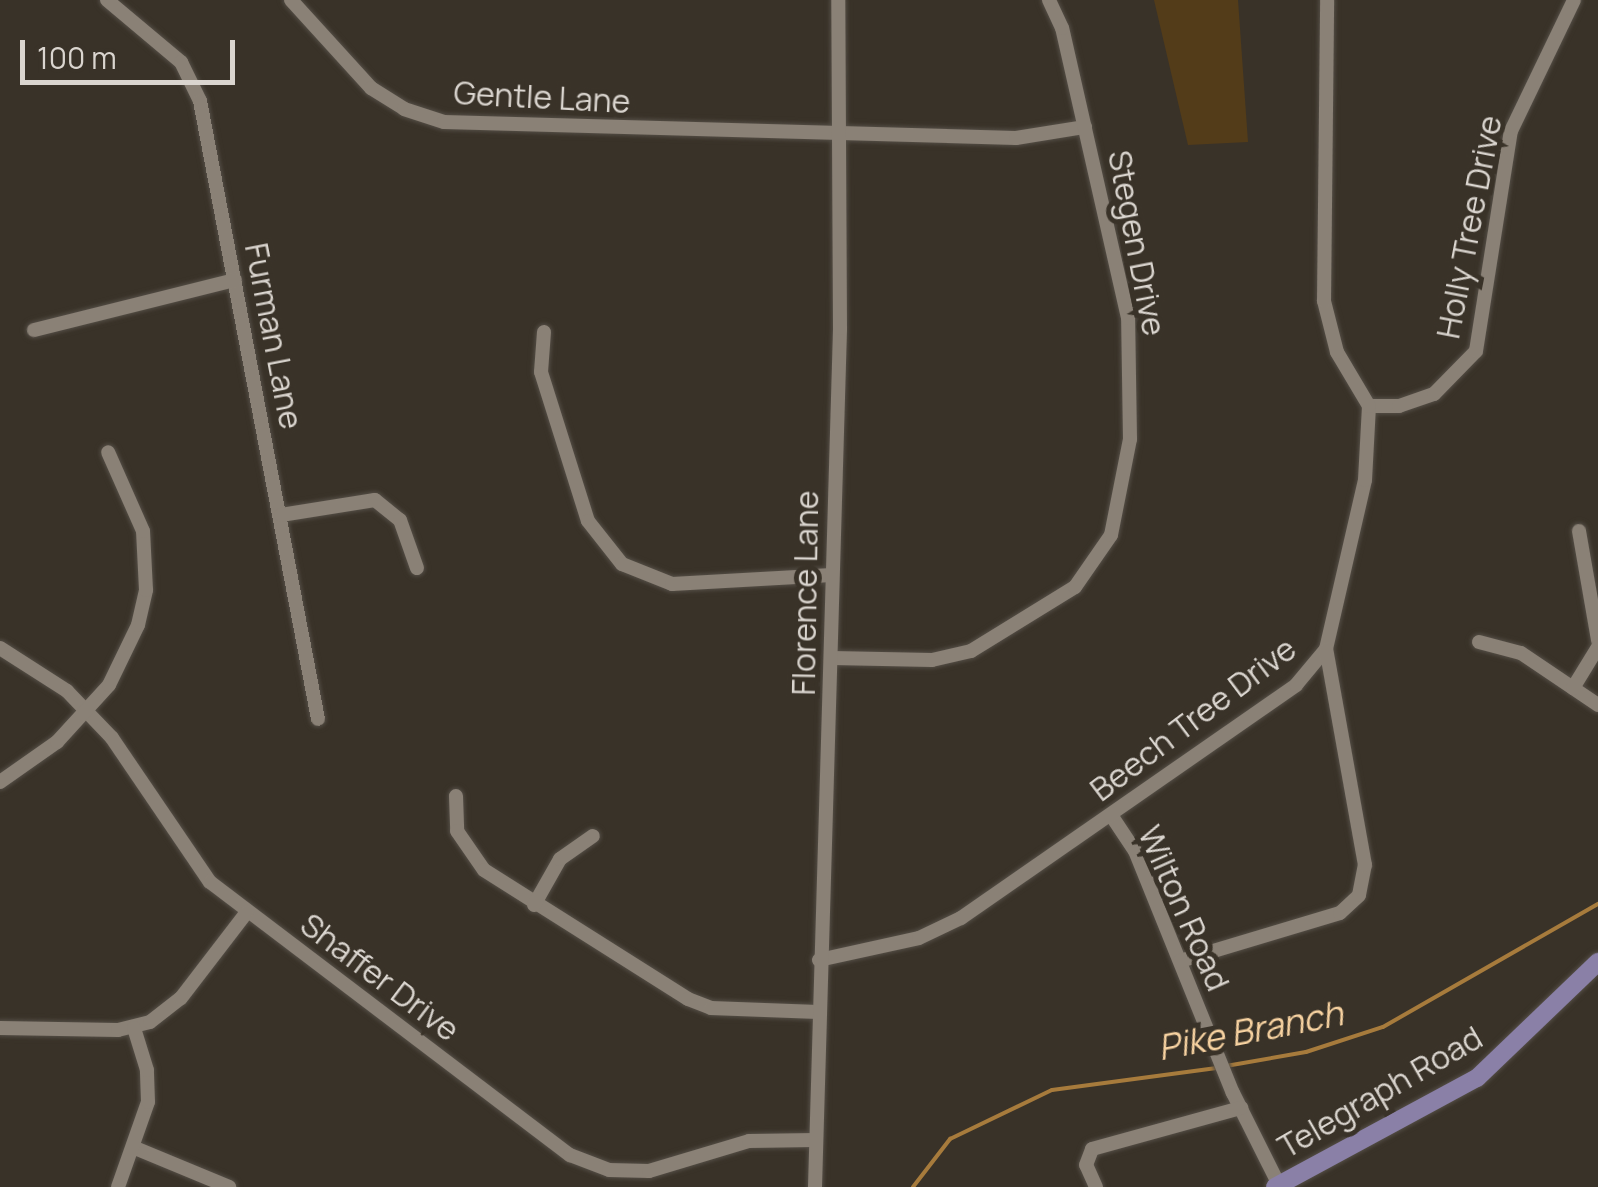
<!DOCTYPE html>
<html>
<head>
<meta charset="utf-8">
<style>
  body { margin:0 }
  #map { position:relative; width:1598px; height:1187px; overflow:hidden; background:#393228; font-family:Manrope,sans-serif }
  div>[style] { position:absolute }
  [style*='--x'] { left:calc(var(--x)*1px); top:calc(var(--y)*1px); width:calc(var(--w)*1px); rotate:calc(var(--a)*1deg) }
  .green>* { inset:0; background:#533c19 }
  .stream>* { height:4px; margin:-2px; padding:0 2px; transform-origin:2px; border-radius:2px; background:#a77b3c }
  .roads { filter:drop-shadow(0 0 2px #544e46) drop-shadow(0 0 2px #544e46) }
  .minor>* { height:14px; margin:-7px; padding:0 7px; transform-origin:7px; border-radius:7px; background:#8a8176 }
  .major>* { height:18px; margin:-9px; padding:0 9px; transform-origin:9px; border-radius:9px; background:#8a80a7 }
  span { translate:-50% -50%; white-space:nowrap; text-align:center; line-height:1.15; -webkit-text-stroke:10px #393228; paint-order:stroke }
  .street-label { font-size:32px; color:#dad5cf }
  .water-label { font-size:35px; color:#f7d2a1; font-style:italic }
  .scale { position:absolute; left:20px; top:40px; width:215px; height:45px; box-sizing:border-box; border:5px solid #dad5cf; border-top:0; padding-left:12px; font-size:30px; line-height:35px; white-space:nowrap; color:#dad5cf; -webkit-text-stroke:8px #393228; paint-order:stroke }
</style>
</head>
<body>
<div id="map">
  <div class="green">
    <div style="clip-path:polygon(1154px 0,1238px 0,1248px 142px,1188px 145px)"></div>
  </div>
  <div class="stream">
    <div style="--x:1226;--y:1066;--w:81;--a:-9.9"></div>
    <div style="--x:1306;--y:1052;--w:81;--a:-18"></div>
    <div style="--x:1383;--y:1027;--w:248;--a:-29.8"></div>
    <div style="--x:913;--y:1187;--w:61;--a:-52.4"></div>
    <div style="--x:950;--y:1139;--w:113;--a:-25.7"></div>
    <div style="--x:1052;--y:1090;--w:166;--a:-7.6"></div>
  </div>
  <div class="roads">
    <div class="minor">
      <div style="--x:107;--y:0;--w:97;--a:40"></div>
      <div style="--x:181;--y:62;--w:43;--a:64"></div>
      <div style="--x:200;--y:101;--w:629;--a:79.19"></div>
      <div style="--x:291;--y:0;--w:119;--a:47.7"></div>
      <div style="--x:371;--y:88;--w:39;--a:32"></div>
      <div style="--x:404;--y:109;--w:42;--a:18"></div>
      <div style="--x:444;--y:122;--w:572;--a:1.6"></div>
      <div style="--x:1016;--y:138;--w:70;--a:-9.1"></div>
      <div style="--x:34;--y:330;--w:207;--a:-14"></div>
      <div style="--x:544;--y:332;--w:40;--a:94.3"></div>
      <div style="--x:541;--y:372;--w:156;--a:72.5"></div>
      <div style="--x:588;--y:521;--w:55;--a:51.7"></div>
      <div style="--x:622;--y:564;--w:54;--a:21.8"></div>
      <div style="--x:672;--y:584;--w:160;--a:-3.2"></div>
      <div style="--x:1369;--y:406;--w:30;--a:0"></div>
      <div style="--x:1399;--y:406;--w:37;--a:-19"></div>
      <div style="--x:1434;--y:394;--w:60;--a:-45.7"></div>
      <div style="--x:1476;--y:351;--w:223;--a:-81"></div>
      <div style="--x:1511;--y:131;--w:145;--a:-64.3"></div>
      <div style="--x:281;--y:515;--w:95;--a:-9.1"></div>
      <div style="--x:375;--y:500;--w:32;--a:39"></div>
      <div style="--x:400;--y:520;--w:51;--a:70.5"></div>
      <div style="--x:1579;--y:531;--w:111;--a:80.1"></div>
      <div style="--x:1479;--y:642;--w:43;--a:14.7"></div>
      <div style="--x:1521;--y:653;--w:93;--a:34"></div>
      <div style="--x:0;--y:648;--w:80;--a:32.7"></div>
      <div style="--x:67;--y:691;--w:65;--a:46.2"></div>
      <div style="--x:112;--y:738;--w:174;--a:55.8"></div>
      <div style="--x:210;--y:882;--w:452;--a:37.2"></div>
      <div style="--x:570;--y:1155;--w:42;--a:21"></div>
      <div style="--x:609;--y:1170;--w:40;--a:1.4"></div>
      <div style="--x:649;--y:1171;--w:104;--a:-16.7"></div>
      <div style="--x:749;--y:1141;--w:66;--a:-0.9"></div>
      <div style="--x:832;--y:658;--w:100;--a:1.1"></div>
      <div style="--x:932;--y:660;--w:40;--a:-13"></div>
      <div style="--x:971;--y:651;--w:122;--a:-31.6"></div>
      <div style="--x:1075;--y:587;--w:63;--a:-55.3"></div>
      <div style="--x:1111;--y:535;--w:98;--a:-78.8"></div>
      <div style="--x:1130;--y:439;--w:121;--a:-90.9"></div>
      <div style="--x:1128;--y:318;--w:297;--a:-102.8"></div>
      <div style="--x:1062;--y:28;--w:31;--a:-115"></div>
      <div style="--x:1573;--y:688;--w:48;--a:-58.6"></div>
      <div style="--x:0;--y:782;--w:70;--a:-35.1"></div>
      <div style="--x:57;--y:742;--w:77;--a:-47.6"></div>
      <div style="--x:109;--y:685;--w:67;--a:-64.2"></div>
      <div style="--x:138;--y:625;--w:36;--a:-77"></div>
      <div style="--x:146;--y:590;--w:59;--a:-92.9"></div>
      <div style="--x:143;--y:531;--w:86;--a:-113.9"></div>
      <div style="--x:456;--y:796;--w:35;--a:88"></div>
      <div style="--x:457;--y:831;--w:47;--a:55.3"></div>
      <div style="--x:484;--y:870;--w:241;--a:32.3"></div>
      <div style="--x:688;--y:999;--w:25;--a:21"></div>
      <div style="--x:711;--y:1008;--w:107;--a:2.1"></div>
      <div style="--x:1111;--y:815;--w:43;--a:56.3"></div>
      <div style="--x:1135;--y:851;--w:261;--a:68"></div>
      <div style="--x:1233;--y:1093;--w:105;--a:63.4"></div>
      <div style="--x:534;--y:905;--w:53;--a:-60.5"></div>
      <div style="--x:560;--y:859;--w:40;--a:-34.9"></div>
      <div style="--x:819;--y:960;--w:102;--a:-12.4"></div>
      <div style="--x:919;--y:938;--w:47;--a:-25.5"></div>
      <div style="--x:961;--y:918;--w:408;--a:-34.8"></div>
      <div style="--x:1296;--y:685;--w:47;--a:-50.2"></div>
      <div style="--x:1326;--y:649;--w:173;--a:-77"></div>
      <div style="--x:1365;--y:480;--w:74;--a:-86.9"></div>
      <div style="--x:1369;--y:406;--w:63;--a:-120.7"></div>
      <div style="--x:1337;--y:352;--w:53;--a:-104.3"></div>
      <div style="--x:1324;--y:301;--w:301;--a:-89.4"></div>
      <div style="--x:1180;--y:961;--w:167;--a:-16.7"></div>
      <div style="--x:1340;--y:913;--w:26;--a:-43"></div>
      <div style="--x:1359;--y:895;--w:31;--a:-79"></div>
      <div style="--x:1365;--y:865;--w:219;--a:-100.2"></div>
      <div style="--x:0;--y:1028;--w:118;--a:1"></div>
      <div style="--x:118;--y:1030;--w:33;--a:-14"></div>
      <div style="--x:150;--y:1022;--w:39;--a:-38"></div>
      <div style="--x:181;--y:998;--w:108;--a:-52.5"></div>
      <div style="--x:135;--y:1148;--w:102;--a:22.5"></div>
      <div style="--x:118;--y:1187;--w:90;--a:-70.6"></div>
      <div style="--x:148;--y:1102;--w:32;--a:-92"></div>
      <div style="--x:147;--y:1070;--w:44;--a:-107.2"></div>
      <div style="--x:815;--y:1187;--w:859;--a:-88.33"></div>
      <div style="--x:840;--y:328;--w:328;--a:-90.3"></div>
      <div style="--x:1096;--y:1187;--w:24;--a:-114"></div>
      <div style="--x:1086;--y:1165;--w:17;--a:-69"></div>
      <div style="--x:1092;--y:1149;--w:155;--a:-15.4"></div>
    </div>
    <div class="major">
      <div style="--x:1275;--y:1187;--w:230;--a:-28.4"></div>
      <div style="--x:1477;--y:1078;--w:168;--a:-43.8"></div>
    </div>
  </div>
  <div class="street-label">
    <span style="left:542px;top:97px;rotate:3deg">Gentle Lane</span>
    <span style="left:1469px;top:227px;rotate:-79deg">Holly Tree Drive</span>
    <span style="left:1137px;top:243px;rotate:79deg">Stegen Drive</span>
    <span style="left:274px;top:336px;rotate:79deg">Furman Lane</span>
    <span style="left:805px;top:593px;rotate:-89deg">Florence Lane</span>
    <span style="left:1193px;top:719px;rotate:-37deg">Beech Tree Drive</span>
    <span style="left:1184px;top:908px;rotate:66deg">Wilton Road</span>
    <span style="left:380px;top:977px;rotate:37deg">Shaffer Drive</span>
    <span style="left:1380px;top:1092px;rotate:-30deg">Telegraph Road</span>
  </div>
  <div class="water-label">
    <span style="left:1250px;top:1030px;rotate:-11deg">Pike Branch</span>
  </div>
  <div class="scale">100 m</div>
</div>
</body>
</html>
